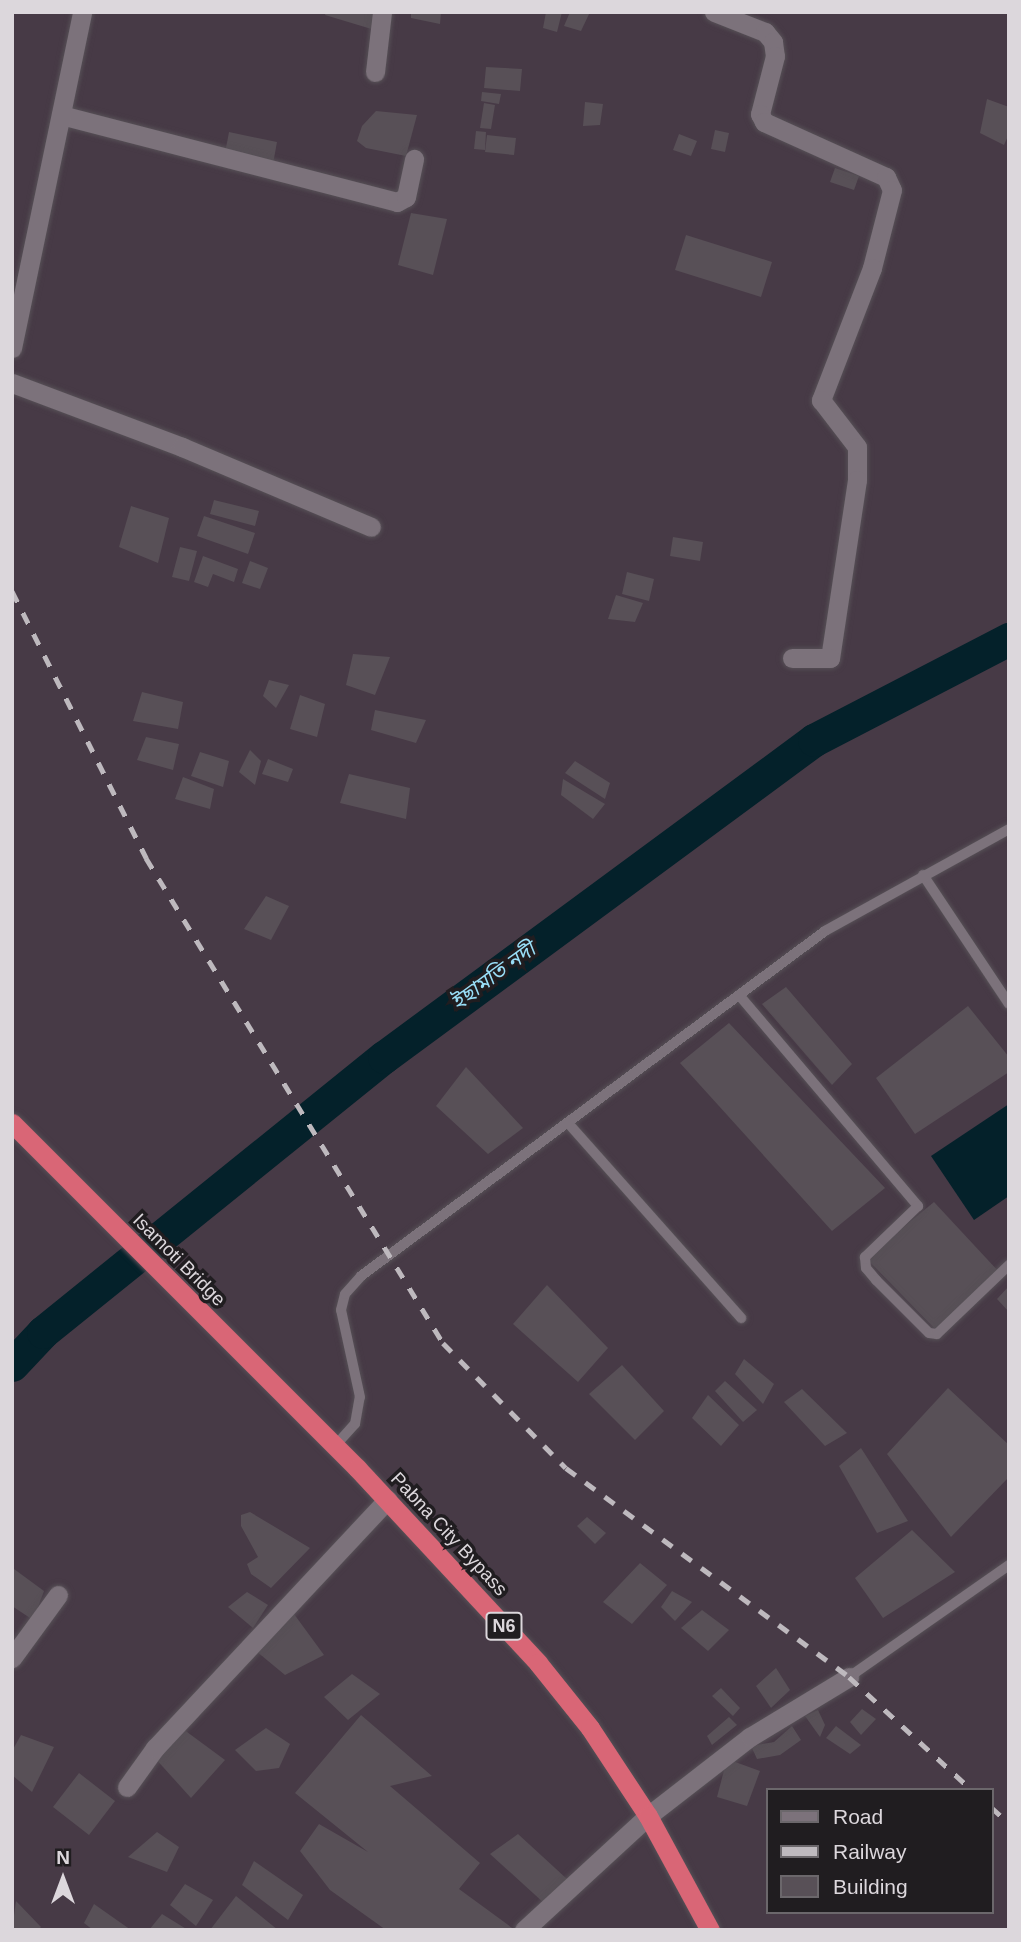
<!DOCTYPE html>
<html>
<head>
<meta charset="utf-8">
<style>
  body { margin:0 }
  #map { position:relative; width:1021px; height:1942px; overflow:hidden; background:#3b333b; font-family:Arial,"Noto Sans Bengali",sans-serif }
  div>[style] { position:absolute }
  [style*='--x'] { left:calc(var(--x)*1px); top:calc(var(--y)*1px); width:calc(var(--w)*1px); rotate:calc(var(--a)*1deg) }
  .built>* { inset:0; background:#473a46 }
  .water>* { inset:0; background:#04212a }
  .river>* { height:33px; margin:-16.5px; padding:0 16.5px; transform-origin:16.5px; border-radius:16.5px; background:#04212a }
  .building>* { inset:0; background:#585057 }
  .roads { filter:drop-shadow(0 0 2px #565056) drop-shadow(0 0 2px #565056) }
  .service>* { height:10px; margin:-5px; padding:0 5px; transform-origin:5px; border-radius:5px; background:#7c727b }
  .minor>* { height:19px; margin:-9.5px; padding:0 9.5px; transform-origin:9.5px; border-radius:9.5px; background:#7c727b }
  .secondary>* { height:19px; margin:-9.5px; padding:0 9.5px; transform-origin:9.5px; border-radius:9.5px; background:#7c727b }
  .trunk>* { height:19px; margin:-9.5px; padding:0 9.5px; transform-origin:9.5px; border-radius:9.5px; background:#d96676 }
  .rail>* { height:5px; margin-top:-2.5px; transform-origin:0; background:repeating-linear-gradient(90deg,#beb9be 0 12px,transparent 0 24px) }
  span { translate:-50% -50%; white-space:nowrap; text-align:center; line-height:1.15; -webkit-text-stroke:7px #201d20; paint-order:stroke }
  .shield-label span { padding:2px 5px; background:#201d20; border:2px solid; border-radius:5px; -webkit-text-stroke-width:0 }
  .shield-label { font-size:18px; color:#dcd7dc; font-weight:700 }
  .street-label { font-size:19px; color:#dcd7dc }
  .water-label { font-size:21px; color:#99def7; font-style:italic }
  .frame { position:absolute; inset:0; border:14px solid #dcd7dc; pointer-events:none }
  .legend { position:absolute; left:766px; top:1788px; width:228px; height:126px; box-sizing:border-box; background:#201d20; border:2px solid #6b676b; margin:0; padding:9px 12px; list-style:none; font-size:21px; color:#dcd7dc }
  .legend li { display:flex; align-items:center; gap:14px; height:35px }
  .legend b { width:35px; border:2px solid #6b676b }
  .north { position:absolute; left:28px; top:1844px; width:70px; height:70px; -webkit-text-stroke:5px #201d20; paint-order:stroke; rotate:0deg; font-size:19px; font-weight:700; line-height:28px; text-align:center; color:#dcd7dc }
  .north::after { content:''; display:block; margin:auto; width:24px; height:32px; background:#dcd7dc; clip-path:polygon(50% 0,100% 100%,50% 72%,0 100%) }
</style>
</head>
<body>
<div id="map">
  <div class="built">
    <div style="clip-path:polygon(evenodd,12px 12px,1009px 12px,1009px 1930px,12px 1930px,12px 12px,767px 1790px,991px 1790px,991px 1912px,767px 1912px,767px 1790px)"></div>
  </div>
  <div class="water">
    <div style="clip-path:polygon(1009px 1104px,1009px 1196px,974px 1220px,931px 1156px)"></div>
  </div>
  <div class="river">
    <div style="--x:12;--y:1365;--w:45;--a:-46.8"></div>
    <div style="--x:43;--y:1332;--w:438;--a:-38.9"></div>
    <div style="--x:384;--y:1057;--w:534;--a:-36.4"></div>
    <div style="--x:814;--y:740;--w:220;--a:-27.4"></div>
  </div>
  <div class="building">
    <div style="clip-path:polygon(326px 12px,380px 12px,378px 31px,325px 15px)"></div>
    <div style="clip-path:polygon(411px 12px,441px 12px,440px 24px,411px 18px)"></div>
    <div style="clip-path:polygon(546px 12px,562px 12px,557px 32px,543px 28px)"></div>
    <div style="clip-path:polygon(570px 12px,590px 12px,581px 31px,564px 26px)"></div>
    <div style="clip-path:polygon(486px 67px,522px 69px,520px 91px,484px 88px)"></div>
    <div style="clip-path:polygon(482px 92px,501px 94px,499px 104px,481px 101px)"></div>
    <div style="clip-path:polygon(987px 99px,1009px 107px,1009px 134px,1004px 145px,980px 133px)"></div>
    <div style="clip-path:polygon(585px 102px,603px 104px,600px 125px,583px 126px)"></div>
    <div style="clip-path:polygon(484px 103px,495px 105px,491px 129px,480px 128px)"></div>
    <div style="clip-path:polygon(376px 111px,417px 115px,406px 156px,366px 148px,357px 141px,362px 126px)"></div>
    <div style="clip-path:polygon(715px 130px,729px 133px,725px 152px,711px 149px)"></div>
    <div style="clip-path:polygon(476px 131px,486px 132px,485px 150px,474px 149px)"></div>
    <div style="clip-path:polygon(229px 132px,277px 142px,273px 164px,225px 153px)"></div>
    <div style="clip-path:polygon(679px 134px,697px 141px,691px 156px,673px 150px)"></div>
    <div style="clip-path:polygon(487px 135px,516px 138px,514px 155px,485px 152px)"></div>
    <div style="clip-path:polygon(835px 168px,859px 176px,854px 190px,830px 182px)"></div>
    <div style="clip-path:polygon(411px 213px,447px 219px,433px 275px,398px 265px)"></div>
    <div style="clip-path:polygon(686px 235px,772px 262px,761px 297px,675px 270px)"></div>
    <div style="clip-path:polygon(214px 500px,259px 511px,255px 526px,210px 514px)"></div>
    <div style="clip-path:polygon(131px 506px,169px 518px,158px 563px,119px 547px)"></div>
    <div style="clip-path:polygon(204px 516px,255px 533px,248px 554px,197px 536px)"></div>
    <div style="clip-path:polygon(673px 537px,703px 542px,700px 561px,670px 556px)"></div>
    <div style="clip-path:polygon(180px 547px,197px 551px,189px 581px,172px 577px)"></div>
    <div style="clip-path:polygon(203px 556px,238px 569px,234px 582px,213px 574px,208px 587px,194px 582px)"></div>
    <div style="clip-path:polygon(250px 561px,268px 568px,260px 589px,242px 583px)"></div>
    <div style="clip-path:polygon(627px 572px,654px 579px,649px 601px,622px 594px)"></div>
    <div style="clip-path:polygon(616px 595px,643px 603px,635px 622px,608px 619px)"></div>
    <div style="clip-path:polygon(353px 654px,390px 657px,375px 695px,346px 685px)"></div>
    <div style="clip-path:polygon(269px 680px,289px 685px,276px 708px,263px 696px)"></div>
    <div style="clip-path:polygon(142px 692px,183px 702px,178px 729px,133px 721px)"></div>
    <div style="clip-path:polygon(300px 695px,325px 704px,317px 737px,290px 729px)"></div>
    <div style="clip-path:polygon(375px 710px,426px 720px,416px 743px,371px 730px)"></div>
    <div style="clip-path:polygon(146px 737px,179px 744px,173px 770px,137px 760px)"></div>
    <div style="clip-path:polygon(250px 750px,261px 761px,255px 785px,239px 772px)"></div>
    <div style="clip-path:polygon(200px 752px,229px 761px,223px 787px,191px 776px)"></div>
    <div style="clip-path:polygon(268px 759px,293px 769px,288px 782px,262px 774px)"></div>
    <div style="clip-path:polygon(575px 761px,610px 783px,605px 799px,565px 773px)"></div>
    <div style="clip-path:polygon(349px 774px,410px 788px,406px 819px,340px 803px)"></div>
    <div style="clip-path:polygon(183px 777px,214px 789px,210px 809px,175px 799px)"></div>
    <div style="clip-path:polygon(563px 779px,605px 804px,593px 819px,561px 795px)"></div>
    <div style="clip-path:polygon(266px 896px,289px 906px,271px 940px,244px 929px)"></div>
    <div style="clip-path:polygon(786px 987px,852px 1064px,832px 1085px,762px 1004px)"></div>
    <div style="clip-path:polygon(968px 1006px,1009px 1057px,1009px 1072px,915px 1134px,876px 1078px)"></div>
    <div style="clip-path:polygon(729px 1023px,885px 1188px,832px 1231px,680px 1063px)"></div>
    <div style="clip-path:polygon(466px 1067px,523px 1128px,488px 1154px,436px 1106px)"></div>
    <div style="clip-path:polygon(934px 1202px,1000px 1273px,938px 1332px,866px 1258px)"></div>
    <div style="clip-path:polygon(547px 1285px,608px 1348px,578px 1382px,513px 1324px)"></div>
    <div style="clip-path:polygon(1009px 1286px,1009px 1312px,997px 1299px)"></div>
    <div style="clip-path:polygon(744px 1359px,774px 1384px,763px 1404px,735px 1374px)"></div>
    <div style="clip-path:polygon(622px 1365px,664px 1411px,635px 1440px,589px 1394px)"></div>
    <div style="clip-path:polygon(725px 1381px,757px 1410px,743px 1422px,715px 1391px)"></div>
    <div style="clip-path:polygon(948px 1388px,1009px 1445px,1009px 1477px,951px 1537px,887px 1454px)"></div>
    <div style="clip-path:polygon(802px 1389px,847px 1433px,825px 1446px,784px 1402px)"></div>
    <div style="clip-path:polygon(708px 1395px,739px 1425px,721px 1446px,692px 1418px)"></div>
    <div style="clip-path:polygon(861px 1448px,908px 1521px,877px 1533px,839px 1466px)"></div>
    <div style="clip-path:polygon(250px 1512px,310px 1548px,271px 1588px,251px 1574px,247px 1564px,258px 1557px,241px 1526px,241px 1515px)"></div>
    <div style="clip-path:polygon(587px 1517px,606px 1533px,595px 1544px,577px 1526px)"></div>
    <div style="clip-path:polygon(912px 1530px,955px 1572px,883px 1618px,855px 1578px)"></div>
    <div style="clip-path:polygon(640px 1563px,667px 1585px,632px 1624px,603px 1602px)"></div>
    <div style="clip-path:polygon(14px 1569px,44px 1591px,33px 1620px,12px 1606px)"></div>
    <div style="clip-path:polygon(672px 1591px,692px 1602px,675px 1621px,661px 1607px)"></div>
    <div style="clip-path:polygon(247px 1592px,268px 1605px,253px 1628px,228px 1607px)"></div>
    <div style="clip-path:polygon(702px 1610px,729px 1630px,708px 1651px,681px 1628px)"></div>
    <div style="clip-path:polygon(294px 1614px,324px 1655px,285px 1675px,256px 1651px)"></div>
    <div style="clip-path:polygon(776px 1668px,790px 1690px,771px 1708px,756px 1686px)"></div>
    <div style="clip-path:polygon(352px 1674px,380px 1694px,348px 1720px,324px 1697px)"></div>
    <div style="clip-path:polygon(721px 1688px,740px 1708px,733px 1716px,712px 1696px)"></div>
    <div style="clip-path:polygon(862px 1709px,876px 1719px,861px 1735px,850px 1722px)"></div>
    <div style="clip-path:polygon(818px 1710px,825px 1725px,820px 1737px,805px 1716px)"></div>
    <div style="clip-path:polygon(361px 1715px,432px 1776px,390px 1786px,480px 1863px,459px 1889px,515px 1930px,386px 1930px,330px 1890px,300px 1851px,319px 1824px,368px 1852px,295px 1793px)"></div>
    <div style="clip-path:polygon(729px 1717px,737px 1725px,712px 1745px,707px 1736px)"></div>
    <div style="clip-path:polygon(792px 1726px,801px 1740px,780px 1755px,757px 1759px,751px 1746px,774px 1742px)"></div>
    <div style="clip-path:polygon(836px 1726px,861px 1745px,850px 1754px,826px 1738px)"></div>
    <div style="clip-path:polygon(266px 1728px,290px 1744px,279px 1768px,256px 1771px,235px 1750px)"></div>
    <div style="clip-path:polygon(183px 1729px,225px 1760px,191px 1798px,154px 1757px)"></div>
    <div style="clip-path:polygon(21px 1735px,54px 1747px,32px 1792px,12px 1775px,12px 1751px)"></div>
    <div style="clip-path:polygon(727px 1759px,760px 1771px,747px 1806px,717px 1797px)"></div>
    <div style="clip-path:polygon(79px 1773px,115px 1801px,89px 1835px,53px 1807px)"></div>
    <div style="clip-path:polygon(157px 1832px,179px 1847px,167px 1872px,128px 1857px)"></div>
    <div style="clip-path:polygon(518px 1834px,567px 1879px,545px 1904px,490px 1854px)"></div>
    <div style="clip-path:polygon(254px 1861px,303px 1895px,288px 1920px,242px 1885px)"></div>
    <div style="clip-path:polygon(185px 1884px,213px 1900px,196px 1926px,170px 1905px)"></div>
    <div style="clip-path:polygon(236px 1896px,278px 1930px,210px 1930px)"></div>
    <div style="clip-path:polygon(16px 1901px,41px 1927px,38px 1930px,12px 1930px)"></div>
    <div style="clip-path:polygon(94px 1904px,131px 1930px,93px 1930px,84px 1923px)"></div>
    <div style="clip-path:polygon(162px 1914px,188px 1930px,149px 1930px)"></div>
  </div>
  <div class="roads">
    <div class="service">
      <div style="--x:923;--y:875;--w:155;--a:56.3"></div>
      <div style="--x:739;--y:995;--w:277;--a:49.7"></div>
      <div style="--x:918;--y:1206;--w:74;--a:136.1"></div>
      <div style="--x:865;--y:1257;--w:11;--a:85"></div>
      <div style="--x:866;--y:1268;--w:16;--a:50"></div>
      <div style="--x:876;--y:1280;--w:75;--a:45"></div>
      <div style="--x:929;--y:1333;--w:8;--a:7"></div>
      <div style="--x:937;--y:1334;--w:100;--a:-43.8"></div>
      <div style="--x:568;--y:1123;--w:261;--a:48.4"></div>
      <div style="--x:335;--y:1446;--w:30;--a:-48"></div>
      <div style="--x:355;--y:1424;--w:27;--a:-80"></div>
      <div style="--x:360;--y:1397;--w:89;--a:-102.3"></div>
      <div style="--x:341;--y:1310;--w:16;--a:-76"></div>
      <div style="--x:345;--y:1294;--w:24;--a:-48"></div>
      <div style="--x:361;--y:1276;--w:578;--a:-36.63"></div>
      <div style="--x:825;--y:931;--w:210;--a:-29"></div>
      <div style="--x:849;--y:1677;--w:195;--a:-35"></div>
    </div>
    <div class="minor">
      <div style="--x:714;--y:12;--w:55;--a:21.4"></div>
      <div style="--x:765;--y:32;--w:13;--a:51"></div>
      <div style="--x:773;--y:42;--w:14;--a:82"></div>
      <div style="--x:775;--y:56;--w:60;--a:104.5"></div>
      <div style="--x:760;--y:114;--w:9;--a:63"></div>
      <div style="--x:764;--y:122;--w:134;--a:24.3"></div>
      <div style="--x:886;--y:177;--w:14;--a:65"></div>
      <div style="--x:892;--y:190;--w:81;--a:104.4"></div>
      <div style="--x:872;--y:268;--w:142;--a:111.1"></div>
      <div style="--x:821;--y:400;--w:59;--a:52.5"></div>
      <div style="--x:857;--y:447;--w:33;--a:90"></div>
      <div style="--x:857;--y:480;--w:180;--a:98.6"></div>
      <div style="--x:830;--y:658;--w:38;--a:180"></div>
      <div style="--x:375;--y:72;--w:60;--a:-83.3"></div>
      <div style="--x:61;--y:115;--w:347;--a:14.5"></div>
      <div style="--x:397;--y:202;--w:10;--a:-29"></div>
      <div style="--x:406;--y:197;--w:39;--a:-78"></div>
      <div style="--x:12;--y:348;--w:343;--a:-78.2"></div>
      <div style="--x:12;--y:383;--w:182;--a:20.6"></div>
      <div style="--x:182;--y:447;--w:205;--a:22.9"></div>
      <div style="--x:12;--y:1658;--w:78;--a:-53.9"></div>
      <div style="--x:127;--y:1787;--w:48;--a:-54.3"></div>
      <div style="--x:155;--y:1748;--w:340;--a:-46.9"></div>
      <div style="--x:648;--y:1816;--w:129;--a:-37.8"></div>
      <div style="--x:750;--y:1737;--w:116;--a:-31.2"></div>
    </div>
    <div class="secondary">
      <div style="--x:524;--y:1930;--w:168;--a:-42.6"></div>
    </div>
    <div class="trunk">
      <div style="--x:12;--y:1123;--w:488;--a:45"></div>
      <div style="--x:357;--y:1468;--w:266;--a:47.1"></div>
      <div style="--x:538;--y:1663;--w:83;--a:51.3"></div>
      <div style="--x:590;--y:1728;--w:105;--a:56.6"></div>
      <div style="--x:648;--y:1816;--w:130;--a:61.5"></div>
    </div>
  </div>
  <div class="rail">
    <div style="--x:12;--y:591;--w:299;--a:63.3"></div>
    <div style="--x:146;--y:858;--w:569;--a:58.52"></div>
    <div style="--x:443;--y:1343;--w:175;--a:45.5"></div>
    <div style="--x:566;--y:1468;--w:352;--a:36.4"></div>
    <div style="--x:849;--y:1677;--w:167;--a:42.6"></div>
    <div style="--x:991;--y:1807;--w:24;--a:42"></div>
  </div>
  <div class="shield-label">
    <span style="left:504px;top:1626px">N6</span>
  </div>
  <div class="street-label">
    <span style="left:179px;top:1260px;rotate:45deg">Isamoti Bridge</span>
    <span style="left:449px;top:1534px;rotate:47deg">Pabna City Bypass</span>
  </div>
  <div class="water-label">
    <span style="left:493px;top:976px;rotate:-36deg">ইছামতি নদী</span>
  </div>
  <div class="frame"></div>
  <ul class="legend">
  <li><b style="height:9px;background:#7c727b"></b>Road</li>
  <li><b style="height:9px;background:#beb9be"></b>Railway</li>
  <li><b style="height:19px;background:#585057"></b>Building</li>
  </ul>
  <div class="north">N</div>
</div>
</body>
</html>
